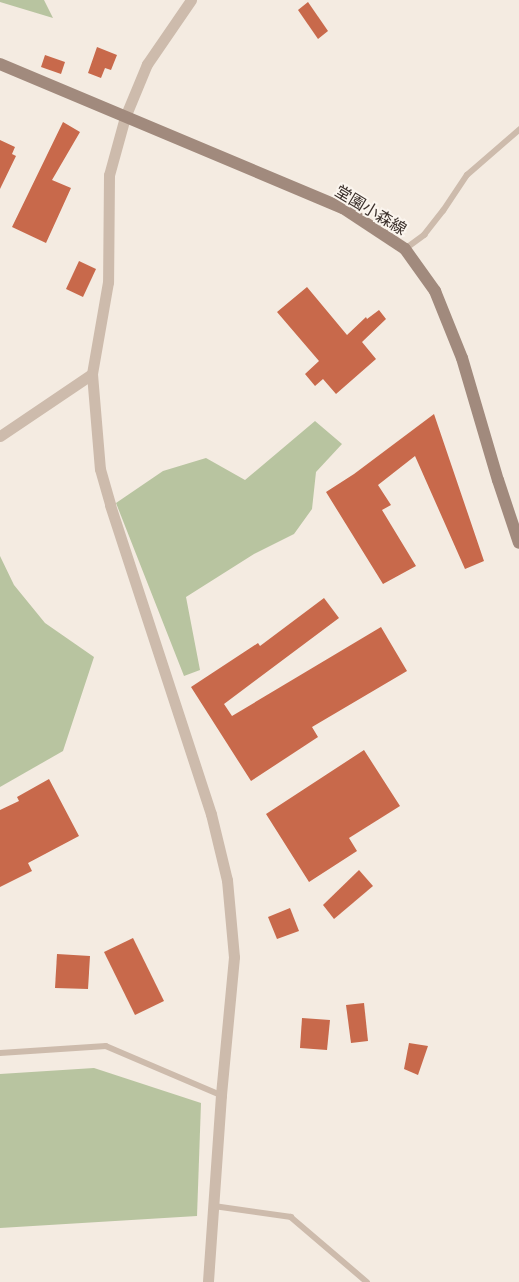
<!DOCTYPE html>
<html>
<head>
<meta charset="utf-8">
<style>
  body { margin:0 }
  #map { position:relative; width:519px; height:1282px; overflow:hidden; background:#f4ebe1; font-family:"Noto Sans","Noto Sans JP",sans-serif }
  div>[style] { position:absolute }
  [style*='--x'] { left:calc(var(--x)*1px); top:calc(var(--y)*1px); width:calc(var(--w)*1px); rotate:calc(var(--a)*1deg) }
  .green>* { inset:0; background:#b8c4a0 }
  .building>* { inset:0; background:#c8694b }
  .lane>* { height:5.5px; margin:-2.75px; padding:0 2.75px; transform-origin:2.75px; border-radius:2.75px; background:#cdbbac }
  .street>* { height:11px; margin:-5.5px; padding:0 5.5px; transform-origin:5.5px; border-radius:5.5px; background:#cdbbac }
  .secondary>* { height:12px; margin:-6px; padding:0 6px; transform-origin:6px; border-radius:6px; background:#a18a7d }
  span { translate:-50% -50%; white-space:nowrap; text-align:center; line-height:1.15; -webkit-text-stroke:4px #fbf5ee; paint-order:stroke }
  .street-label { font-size:16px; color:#3b302b }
</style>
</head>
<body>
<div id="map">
  <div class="green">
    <div style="clip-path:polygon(0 0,44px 0,53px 18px,0 2px)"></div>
    <div style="clip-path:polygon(315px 421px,342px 444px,316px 472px,312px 509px,294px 534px,254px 554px,186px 597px,200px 670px,184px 676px,116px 503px,163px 471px,206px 458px,245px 480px)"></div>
    <div style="clip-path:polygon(0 556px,14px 585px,45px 623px,94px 657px,63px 751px,0 787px)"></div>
    <div style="clip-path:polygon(94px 1068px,201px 1103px,197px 1216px,0 1228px,0 1074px)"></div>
  </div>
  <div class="building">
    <div style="clip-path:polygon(308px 2px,328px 31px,318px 39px,298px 10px)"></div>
    <div style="clip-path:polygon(97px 47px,117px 55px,111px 70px,105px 68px,101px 78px,88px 73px)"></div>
    <div style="clip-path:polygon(45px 55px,65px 62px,61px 74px,41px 67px)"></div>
    <div style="clip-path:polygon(63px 122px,80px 132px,52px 180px,71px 188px,46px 243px,12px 227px)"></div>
    <div style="clip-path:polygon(0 140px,15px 147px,12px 154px,16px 156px,0 189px)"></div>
    <div style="clip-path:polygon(79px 261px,96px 269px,83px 297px,66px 289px)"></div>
    <div style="clip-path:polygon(307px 287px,347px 335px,366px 317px,367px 319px,379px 310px,386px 319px,362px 342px,376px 359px,336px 394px,323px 379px,315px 386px,305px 374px,319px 361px,277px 312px)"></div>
    <div style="clip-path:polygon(434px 414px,484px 561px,465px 569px,415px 456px,378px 485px,391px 505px,382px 510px,416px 566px,383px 584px,326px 492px,354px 474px)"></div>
    <div style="clip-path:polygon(324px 598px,339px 618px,224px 704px,232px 716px,381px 627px,407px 671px,312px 727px,318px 737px,251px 781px,191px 687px,258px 643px,260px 646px)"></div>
    <div style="clip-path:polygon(364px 750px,400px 806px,349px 838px,357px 851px,309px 882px,266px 814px)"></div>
    <div style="clip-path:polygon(49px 779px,79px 836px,28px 863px,32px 871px,0 887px,0 810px,19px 801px,17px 797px)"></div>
    <div style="clip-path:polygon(359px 870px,373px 886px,334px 919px,323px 905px)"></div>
    <div style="clip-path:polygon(290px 908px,299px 931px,277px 939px,268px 917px)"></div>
    <div style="clip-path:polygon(133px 938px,164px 1001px,135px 1015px,104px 952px)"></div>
    <div style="clip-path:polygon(57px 954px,90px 956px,88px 989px,55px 988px)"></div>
    <div style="clip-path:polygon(364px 1003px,368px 1041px,351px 1043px,346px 1005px)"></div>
    <div style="clip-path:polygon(302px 1018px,330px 1020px,327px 1050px,300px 1048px)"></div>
    <div style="clip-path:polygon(409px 1043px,428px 1046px,418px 1075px,404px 1069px)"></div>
  </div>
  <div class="lane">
    <div style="--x:405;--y:249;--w:24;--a:-36"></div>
    <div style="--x:424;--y:235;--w:31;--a:-52"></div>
    <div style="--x:443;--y:211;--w:43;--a:-56.3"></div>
    <div style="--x:467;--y:175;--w:69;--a:-40.9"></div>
    <div style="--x:0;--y:1053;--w:106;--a:-3.8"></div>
    <div style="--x:106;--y:1046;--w:125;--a:23.1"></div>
    <div style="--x:214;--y:1206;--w:78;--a:8.1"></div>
    <div style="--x:291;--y:1217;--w:100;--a:40.5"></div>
  </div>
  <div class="street">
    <div style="--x:191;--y:0;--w:78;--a:124.5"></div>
    <div style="--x:147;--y:64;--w:57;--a:112.5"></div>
    <div style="--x:125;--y:117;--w:60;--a:105.4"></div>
    <div style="--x:109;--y:175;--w:107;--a:90.5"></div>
    <div style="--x:108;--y:282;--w:93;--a:99.9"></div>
    <div style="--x:92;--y:374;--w:95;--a:85.2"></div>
    <div style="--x:100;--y:469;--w:37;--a:74"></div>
    <div style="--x:110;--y:505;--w:325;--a:71.9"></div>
    <div style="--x:211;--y:814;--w:68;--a:76.4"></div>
    <div style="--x:227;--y:880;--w:77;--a:84.8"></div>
    <div style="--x:234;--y:957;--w:139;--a:95.4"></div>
    <div style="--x:221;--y:1095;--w:187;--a:94"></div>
    <div style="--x:0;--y:436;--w:111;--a:-34"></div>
  </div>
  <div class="secondary">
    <div style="--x:0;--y:64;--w:372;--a:22.8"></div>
    <div style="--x:343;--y:208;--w:74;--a:33.5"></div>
    <div style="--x:405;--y:249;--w:52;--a:54.5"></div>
    <div style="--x:435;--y:291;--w:72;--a:68.1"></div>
    <div style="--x:462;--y:358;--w:127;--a:73.6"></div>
    <div style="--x:498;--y:480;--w:66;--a:71.6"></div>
  </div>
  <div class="street-label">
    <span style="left:371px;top:210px;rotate:31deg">堂園小森線</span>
  </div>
</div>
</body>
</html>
